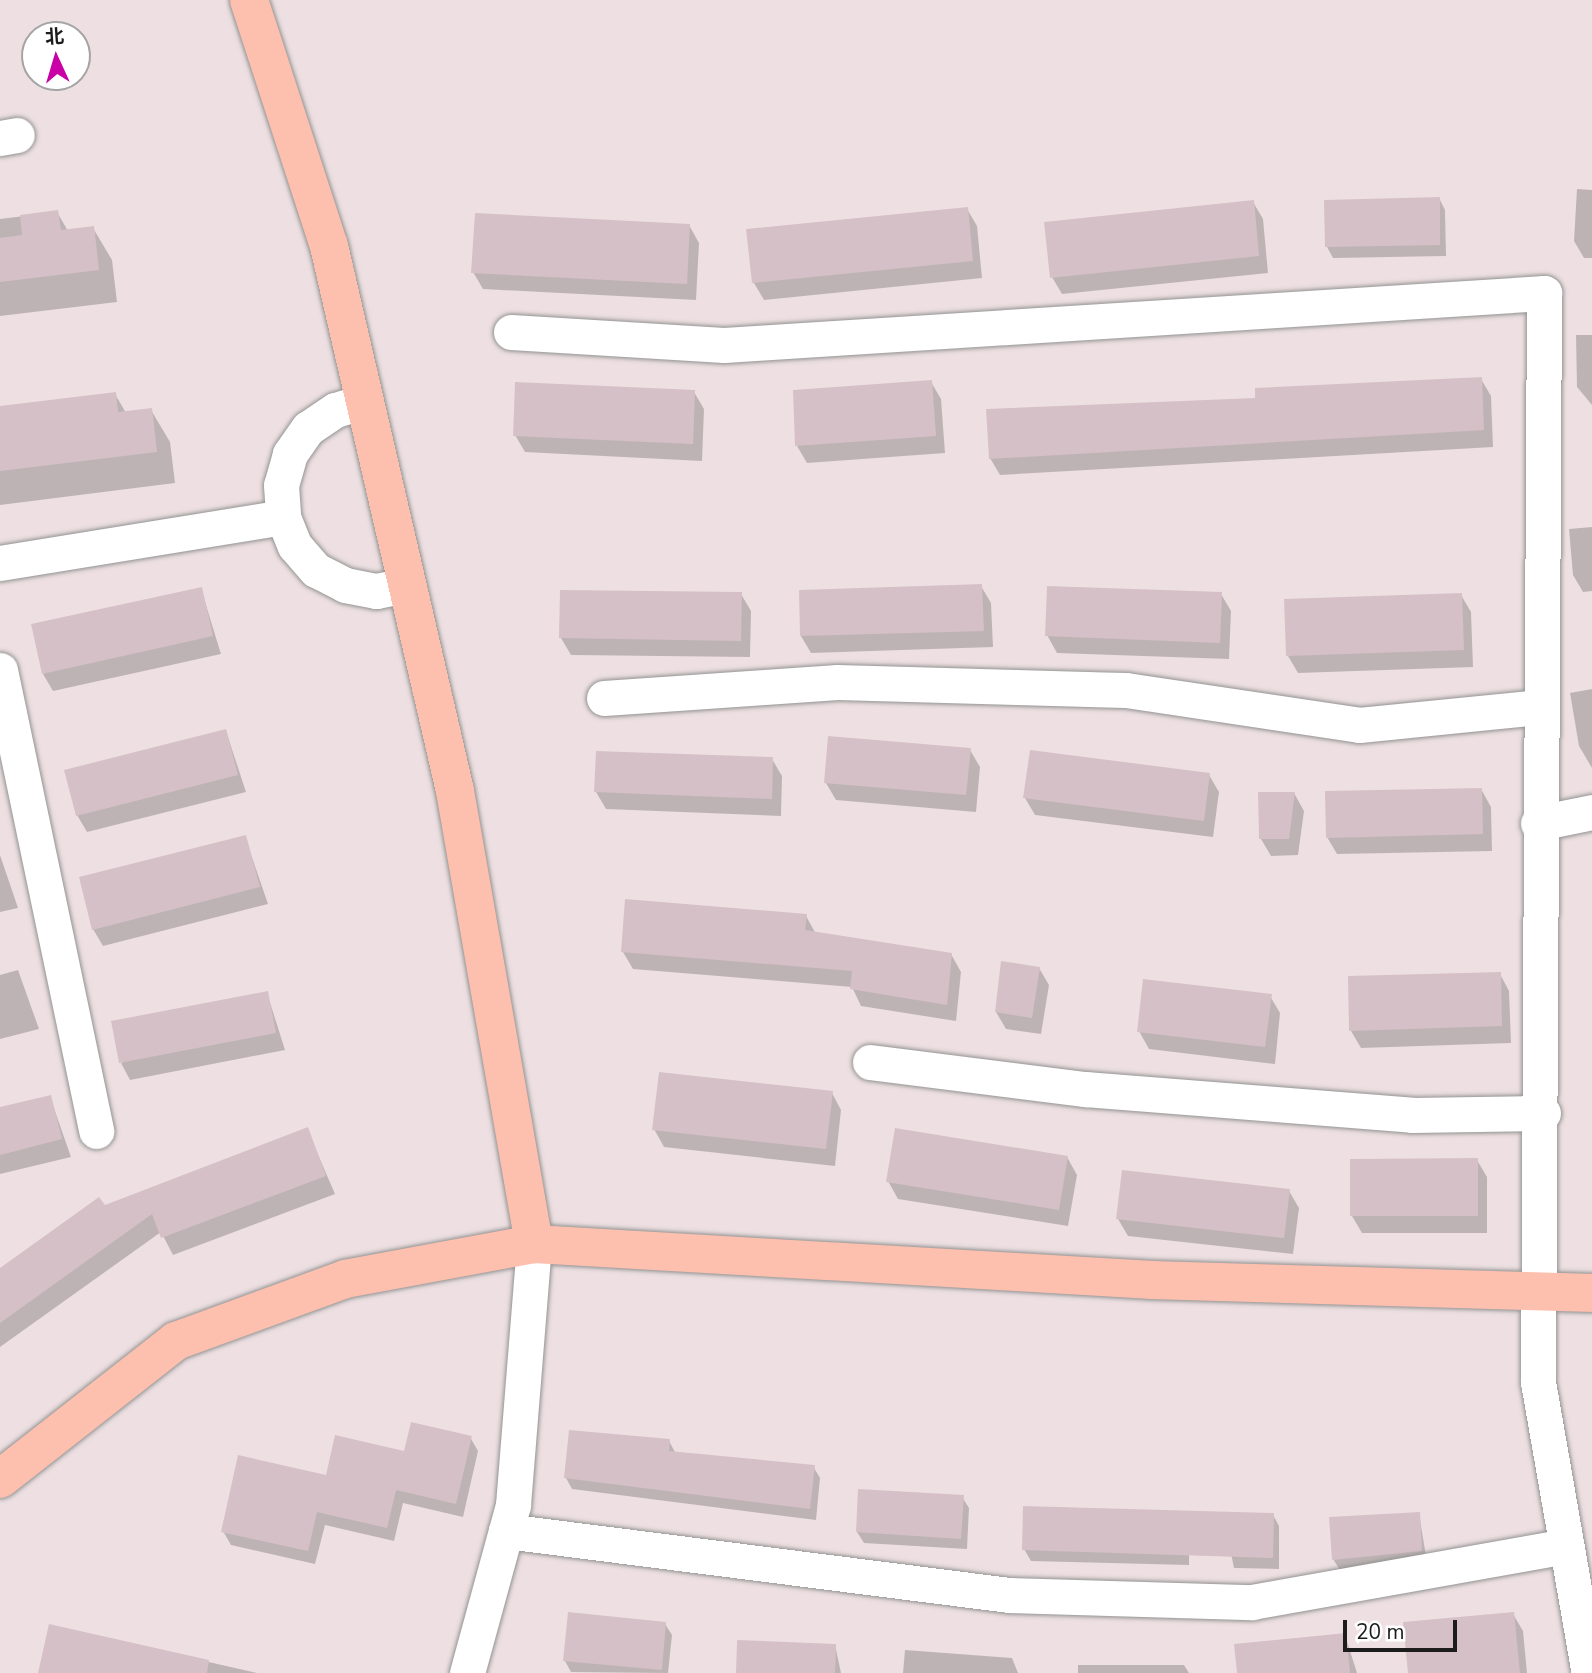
<!DOCTYPE html>
<html>
<head>
<meta charset="utf-8">
<style>
  body { margin:0 }
  #map { position:relative; width:1592px; height:1673px; overflow:hidden; background:#eee0e2; font-family:"Nunito Sans","Noto Sans SC",sans-serif }
  div>[style] { position:absolute }
  [style*='--x'] { left:calc(var(--x)*1px); top:calc(var(--y)*1px); width:calc(var(--w)*1px); rotate:calc(var(--a)*1deg) }
  .shadow>* { inset:0; background:#0003 }
  .building>* { inset:0; background:#d5c0c8 }
  .roads { filter:drop-shadow(0 0 2px #939393) drop-shadow(0 0 2px #939393) }
  .street>* { height:35px; margin:-17.5px; padding:0 17.5px; transform-origin:17.5px; border-radius:17.5px; background:#fff }
  .secondary>* { height:38px; margin:-19px; padding:0 19px; transform-origin:19px; border-radius:19px; background:#fec0ae }
  span { translate:-50% -50%; white-space:nowrap; text-align:center; line-height:1.15; -webkit-text-stroke:6px #fff; paint-order:stroke }
  .north { position:absolute; left:21px; top:21px; width:70px; height:70px; box-sizing:border-box; background:#fff; border:2px solid #a4a4a4; border-radius:50%; rotate:356deg; font-size:19px; font-weight:700; line-height:28px; text-align:center; color:#1c1c1c }
  .north::after { content:''; display:block; margin:auto; width:24px; height:32px; background:#c800a5; clip-path:polygon(50% 0,100% 100%,50% 72%,0 100%) }
  .scale { position:absolute; left:1343px; top:1620px; width:114px; height:32px; box-sizing:border-box; border:4px solid #1c1c1c; border-top:0; padding-left:9px; font-size:21px; line-height:24px; white-space:nowrap; color:#1c1c1c; -webkit-text-stroke:5px #fff; paint-order:stroke }
</style>
</head>
<body>
<div id="map">
  <div class="shadow">
    <div style="clip-path:polygon(1577px 189px,1592px 190px,1592px 258px,1584px 258px,1574px 241px)"></div>
    <div style="clip-path:polygon(1439px 198px,1445px 210px,1446px 256px,1333px 258px,1327px 247px)"></div>
    <div style="clip-path:polygon(1253px 202px,1263px 219px,1268px 273px,1062px 294px,1052px 277px)"></div>
    <div style="clip-path:polygon(967px 209px,977px 226px,982px 278px,764px 300px,754px 283px,748px 230px)"></div>
    <div style="clip-path:polygon(57px 212px,68px 231px,93px 228px,112px 260px,117px 302px,0 316px,0 219px)"></div>
    <div style="clip-path:polygon(689px 225px,699px 243px,696px 300px,483px 289px,473px 272px)"></div>
    <div style="clip-path:polygon(1576px 335px,1592px 335px,1592px 405px,1577px 387px)"></div>
    <div style="clip-path:polygon(1481px 379px,1491px 396px,1493px 447px,1000px 475px,990px 458px,1257px 399px)"></div>
    <div style="clip-path:polygon(931px 382px,941px 399px,945px 453px,807px 463px,797px 446px)"></div>
    <div style="clip-path:polygon(694px 392px,704px 409px,702px 461px,525px 452px,515px 435px)"></div>
    <div style="clip-path:polygon(115px 394px,126px 413px,151px 410px,170px 442px,175px 483px,0 505px,0 408px)"></div>
    <div style="clip-path:polygon(1592px 527px,1592px 591px,1583px 592px,1573px 575px,1569px 529px)"></div>
    <div style="clip-path:polygon(981px 586px,991px 603px,993px 647px,811px 653px,801px 636px,800px 592px)"></div>
    <div style="clip-path:polygon(201px 589px,221px 654px,53px 691px,43px 674px)"></div>
    <div style="clip-path:polygon(741px 594px,751px 611px,750px 657px,571px 655px,561px 638px)"></div>
    <div style="clip-path:polygon(1221px 594px,1231px 611px,1229px 659px,1057px 653px,1047px 635px)"></div>
    <div style="clip-path:polygon(1461px 595px,1471px 612px,1473px 667px,1298px 673px,1288px 656px)"></div>
    <div style="clip-path:polygon(1592px 689px,1592px 768px,1579px 746px,1570px 693px)"></div>
    <div style="clip-path:polygon(226px 731px,246px 792px,87px 832px,77px 815px)"></div>
    <div style="clip-path:polygon(970px 750px,980px 767px,976px 812px,836px 800px,826px 783px)"></div>
    <div style="clip-path:polygon(772px 759px,782px 776px,781px 816px,606px 809px,596px 792px)"></div>
    <div style="clip-path:polygon(1209px 775px,1219px 792px,1213px 837px,1035px 815px,1025px 798px)"></div>
    <div style="clip-path:polygon(1481px 789px,1491px 807px,1492px 851px,1337px 854px,1327px 837px)"></div>
    <div style="clip-path:polygon(1294px 793px,1304px 811px,1298px 855px,1271px 856px,1261px 839px)"></div>
    <div style="clip-path:polygon(245px 837px,268px 904px,103px 946px,93px 929px)"></div>
    <div style="clip-path:polygon(0 855px,18px 908px,0 912px)"></div>
    <div style="clip-path:polygon(806px 916px,816px 934px,951px 954px,961px 972px,956px 1021px,861px 1006px,852px 987px,633px 969px,623px 952px)"></div>
    <div style="clip-path:polygon(1039px 968px,1049px 985px,1041px 1034px,1006px 1029px,996px 1012px)"></div>
    <div style="clip-path:polygon(18px 970px,39px 1029px,0 1039px,0 975px)"></div>
    <div style="clip-path:polygon(1500px 974px,1509px 991px,1511px 1043px,1361px 1048px,1351px 1031px)"></div>
    <div style="clip-path:polygon(267px 993px,285px 1050px,130px 1080px,121px 1063px)"></div>
    <div style="clip-path:polygon(1270px 996px,1280px 1013px,1275px 1064px,1149px 1049px,1139px 1031px)"></div>
    <div style="clip-path:polygon(832px 1093px,841px 1110px,835px 1166px,664px 1147px,654px 1129px)"></div>
    <div style="clip-path:polygon(50px 1097px,71px 1157px,0 1174px,0 1109px)"></div>
    <div style="clip-path:polygon(307px 1129px,335px 1194px,173px 1255px,161px 1232px,0 1347px,0 1271px,104px 1207px)"></div>
    <div style="clip-path:polygon(1067px 1157px,1077px 1175px,1068px 1226px,898px 1199px,888px 1181px)"></div>
    <div style="clip-path:polygon(1477px 1160px,1487px 1177px,1487px 1233px,1362px 1233px,1352px 1216px,1352px 1161px)"></div>
    <div style="clip-path:polygon(1289px 1191px,1299px 1208px,1293px 1254px,1128px 1236px,1118px 1219px)"></div>
    <div style="clip-path:polygon(470px 1437px,478px 1451px,463px 1517px,403px 1503px,394px 1541px,325px 1525px,315px 1564px,231px 1545px,223px 1531px,327px 1477px)"></div>
    <div style="clip-path:polygon(669px 1441px,676px 1454px,813px 1466px,820px 1478px,816px 1520px,572px 1489px,566px 1478px)"></div>
    <div style="clip-path:polygon(962px 1497px,969px 1508px,967px 1549px,864px 1543px,857px 1532px)"></div>
    <div style="clip-path:polygon(1223px 1514px,1273px 1515px,1279px 1526px,1279px 1569px,1234px 1568px)"></div>
    <div style="clip-path:polygon(1419px 1514px,1427px 1562px,1340px 1570px,1333px 1559px)"></div>
    <div style="clip-path:polygon(1189px 1525px,1189px 1565px,1031px 1561px,1024px 1549px)"></div>
    <div style="clip-path:polygon(1513px 1614px,1523px 1631px,1527px 1673px,1410px 1673px)"></div>
    <div style="clip-path:polygon(665px 1624px,672px 1635px,668px 1673px,571px 1672px,565px 1661px)"></div>
    <div style="clip-path:polygon(50px 1626px,257px 1673px,39px 1673px)"></div>
    <div style="clip-path:polygon(1345px 1635px,1357px 1673px,1238px 1673px)"></div>
    <div style="clip-path:polygon(835px 1645px,841px 1673px,738px 1673px)"></div>
    <div style="clip-path:polygon(905px 1650px,1012px 1658px,1018px 1673px,903px 1673px)"></div>
    <div style="clip-path:polygon(1078px 1665px,1184px 1665px,1189px 1673px,1078px 1673px)"></div>
  </div>
  <div class="building">
    <div style="clip-path:polygon(1440px 197px,1440px 245px,1325px 247px,1324px 200px)"></div>
    <div style="clip-path:polygon(1254px 200px,1259px 256px,1050px 278px,1044px 222px)"></div>
    <div style="clip-path:polygon(968px 207px,973px 261px,752px 283px,746px 229px)"></div>
    <div style="clip-path:polygon(58px 210px,61px 230px,94px 226px,99px 270px,0 282px,0 238px,22px 235px,20px 215px)"></div>
    <div style="clip-path:polygon(475px 213px,690px 224px,687px 284px,471px 273px)"></div>
    <div style="clip-path:polygon(1482px 377px,1484px 430px,989px 459px,986px 409px,1255px 398px,1255px 388px)"></div>
    <div style="clip-path:polygon(932px 380px,936px 436px,795px 446px,793px 390px)"></div>
    <div style="clip-path:polygon(515px 382px,695px 390px,693px 444px,513px 436px)"></div>
    <div style="clip-path:polygon(116px 392px,118px 412px,152px 408px,157px 452px,0 471px,0 406px)"></div>
    <div style="clip-path:polygon(982px 584px,984px 631px,800px 636px,799px 590px)"></div>
    <div style="clip-path:polygon(1047px 586px,1222px 592px,1220px 643px,1045px 636px)"></div>
    <div style="clip-path:polygon(202px 587px,213px 636px,42px 674px,31px 624px)"></div>
    <div style="clip-path:polygon(560px 590px,742px 592px,741px 641px,559px 638px)"></div>
    <div style="clip-path:polygon(1462px 593px,1464px 650px,1286px 656px,1284px 599px)"></div>
    <div style="clip-path:polygon(226px 729px,238px 775px,76px 816px,64px 770px)"></div>
    <div style="clip-path:polygon(828px 736px,971px 748px,966px 795px,824px 783px)"></div>
    <div style="clip-path:polygon(1030px 750px,1210px 773px,1204px 821px,1023px 798px)"></div>
    <div style="clip-path:polygon(596px 751px,773px 757px,772px 799px,594px 792px)"></div>
    <div style="clip-path:polygon(1482px 788px,1483px 834px,1326px 838px,1325px 791px)"></div>
    <div style="clip-path:polygon(1258px 792px,1295px 792px,1289px 839px,1259px 839px)"></div>
    <div style="clip-path:polygon(246px 835px,260px 887px,92px 930px,79px 877px)"></div>
    <div style="clip-path:polygon(625px 899px,807px 914px,805px 930px,952px 953px,947px 1005px,850px 989px,852px 971px,621px 952px)"></div>
    <div style="clip-path:polygon(1001px 961px,1040px 967px,1032px 1018px,995px 1012px)"></div>
    <div style="clip-path:polygon(1501px 972px,1502px 1026px,1349px 1031px,1348px 976px)"></div>
    <div style="clip-path:polygon(1143px 979px,1272px 994px,1265px 1047px,1137px 1032px)"></div>
    <div style="clip-path:polygon(268px 991px,276px 1033px,119px 1063px,111px 1021px)"></div>
    <div style="clip-path:polygon(659px 1072px,833px 1091px,826px 1149px,652px 1130px)"></div>
    <div style="clip-path:polygon(51px 1095px,62px 1139px,0 1155px,0 1107px)"></div>
    <div style="clip-path:polygon(308px 1127px,326px 1176px,161px 1238px,152px 1214px,0 1323px,0 1268px,99px 1197px,105px 1205px)"></div>
    <div style="clip-path:polygon(895px 1128px,1068px 1156px,1059px 1210px,886px 1182px)"></div>
    <div style="clip-path:polygon(1478px 1158px,1478px 1216px,1350px 1216px,1350px 1159px)"></div>
    <div style="clip-path:polygon(1122px 1170px,1290px 1189px,1284px 1238px,1116px 1219px)"></div>
    <div style="clip-path:polygon(411px 1422px,472px 1436px,456px 1504px,396px 1490px,387px 1528px,317px 1512px,308px 1551px,221px 1532px,238px 1455px,326px 1475px,335px 1435px,404px 1451px)"></div>
    <div style="clip-path:polygon(569px 1430px,670px 1439px,669px 1451px,815px 1465px,810px 1509px,564px 1478px)"></div>
    <div style="clip-path:polygon(858px 1489px,964px 1495px,961px 1539px,856px 1532px)"></div>
    <div style="clip-path:polygon(1023px 1506px,1274px 1513px,1273px 1558px,1022px 1550px)"></div>
    <div style="clip-path:polygon(1420px 1512px,1422px 1551px,1332px 1560px,1329px 1517px)"></div>
    <div style="clip-path:polygon(568px 1612px,666px 1622px,662px 1670px,563px 1661px)"></div>
    <div style="clip-path:polygon(1514px 1612px,1520px 1673px,1408px 1673px,1403px 1622px)"></div>
    <div style="clip-path:polygon(49px 1624px,209px 1660px,207px 1673px,38px 1673px)"></div>
    <div style="clip-path:polygon(1346px 1633px,1350px 1673px,1237px 1673px,1234px 1644px)"></div>
    <div style="clip-path:polygon(737px 1640px,836px 1644px,835px 1673px,736px 1673px)"></div>
  </div>
  <div class="roads">
    <div class="street">
      <div style="--x:0;--y:138;--w:17;--a:-10"></div>
      <div style="--x:511;--y:332;--w:213;--a:3.5"></div>
      <div style="--x:724;--y:345;--w:822;--a:-3.63"></div>
      <div style="--x:1544;--y:293;--w:1089;--a:90.32"></div>
      <div style="--x:1538;--y:1382;--w:295;--a:80.1"></div>
      <div style="--x:365;--y:401;--w:31;--a:163"></div>
      <div style="--x:335;--y:410;--w:32;--a:146"></div>
      <div style="--x:308;--y:428;--w:32;--a:125"></div>
      <div style="--x:290;--y:454;--w:32;--a:106"></div>
      <div style="--x:281;--y:485;--w:32;--a:86"></div>
      <div style="--x:283;--y:517;--w:31;--a:68"></div>
      <div style="--x:295;--y:546;--w:32;--a:49"></div>
      <div style="--x:316;--y:570;--w:33;--a:27"></div>
      <div style="--x:345;--y:585;--w:32;--a:11"></div>
      <div style="--x:376;--y:591;--w:32;--a:-11"></div>
      <div style="--x:0;--y:563;--w:287;--a:-9.2"></div>
      <div style="--x:0;--y:670;--w:471;--a:78.2"></div>
      <div style="--x:604;--y:698;--w:234;--a:-3.9"></div>
      <div style="--x:837;--y:682;--w:289;--a:1.6"></div>
      <div style="--x:1126;--y:690;--w:236;--a:8.5"></div>
      <div style="--x:1359;--y:725;--w:180;--a:-5.7"></div>
      <div style="--x:1538;--y:823;--w:55;--a:-11.5"></div>
      <div style="--x:870;--y:1062;--w:217;--a:7.2"></div>
      <div style="--x:1085;--y:1089;--w:328;--a:4.5"></div>
      <div style="--x:1412;--y:1115;--w:131;--a:-0.9"></div>
      <div style="--x:506;--y:1531;--w:507;--a:7.25"></div>
      <div style="--x:1009;--y:1595;--w:243;--a:1.7"></div>
      <div style="--x:1252;--y:1602;--w:319;--a:-10.1"></div>
      <div style="--x:467;--y:1673;--w:174;--a:-74.7"></div>
      <div style="--x:513;--y:1505;--w:262;--a:-85.4"></div>
    </div>
    <div class="secondary">
      <div style="--x:249;--y:0;--w:259;--a:72"></div>
      <div style="--x:329;--y:246;--w:559;--a:76.98"></div>
      <div style="--x:455;--y:791;--w:460;--a:80.1"></div>
      <div style="--x:0;--y:1479;--w:224;--a:-38.1"></div>
      <div style="--x:176;--y:1341;--w:180;--a:-20.1"></div>
      <div style="--x:345;--y:1279;--w:192;--a:-10.5"></div>
      <div style="--x:534;--y:1244;--w:620;--a:3.33"></div>
      <div style="--x:1153;--y:1280;--w:439;--a:1.7"></div>
    </div>
  </div>
  <div class="north">北</div>
  <div class="scale">20 m</div>
</div>
</body>
</html>
